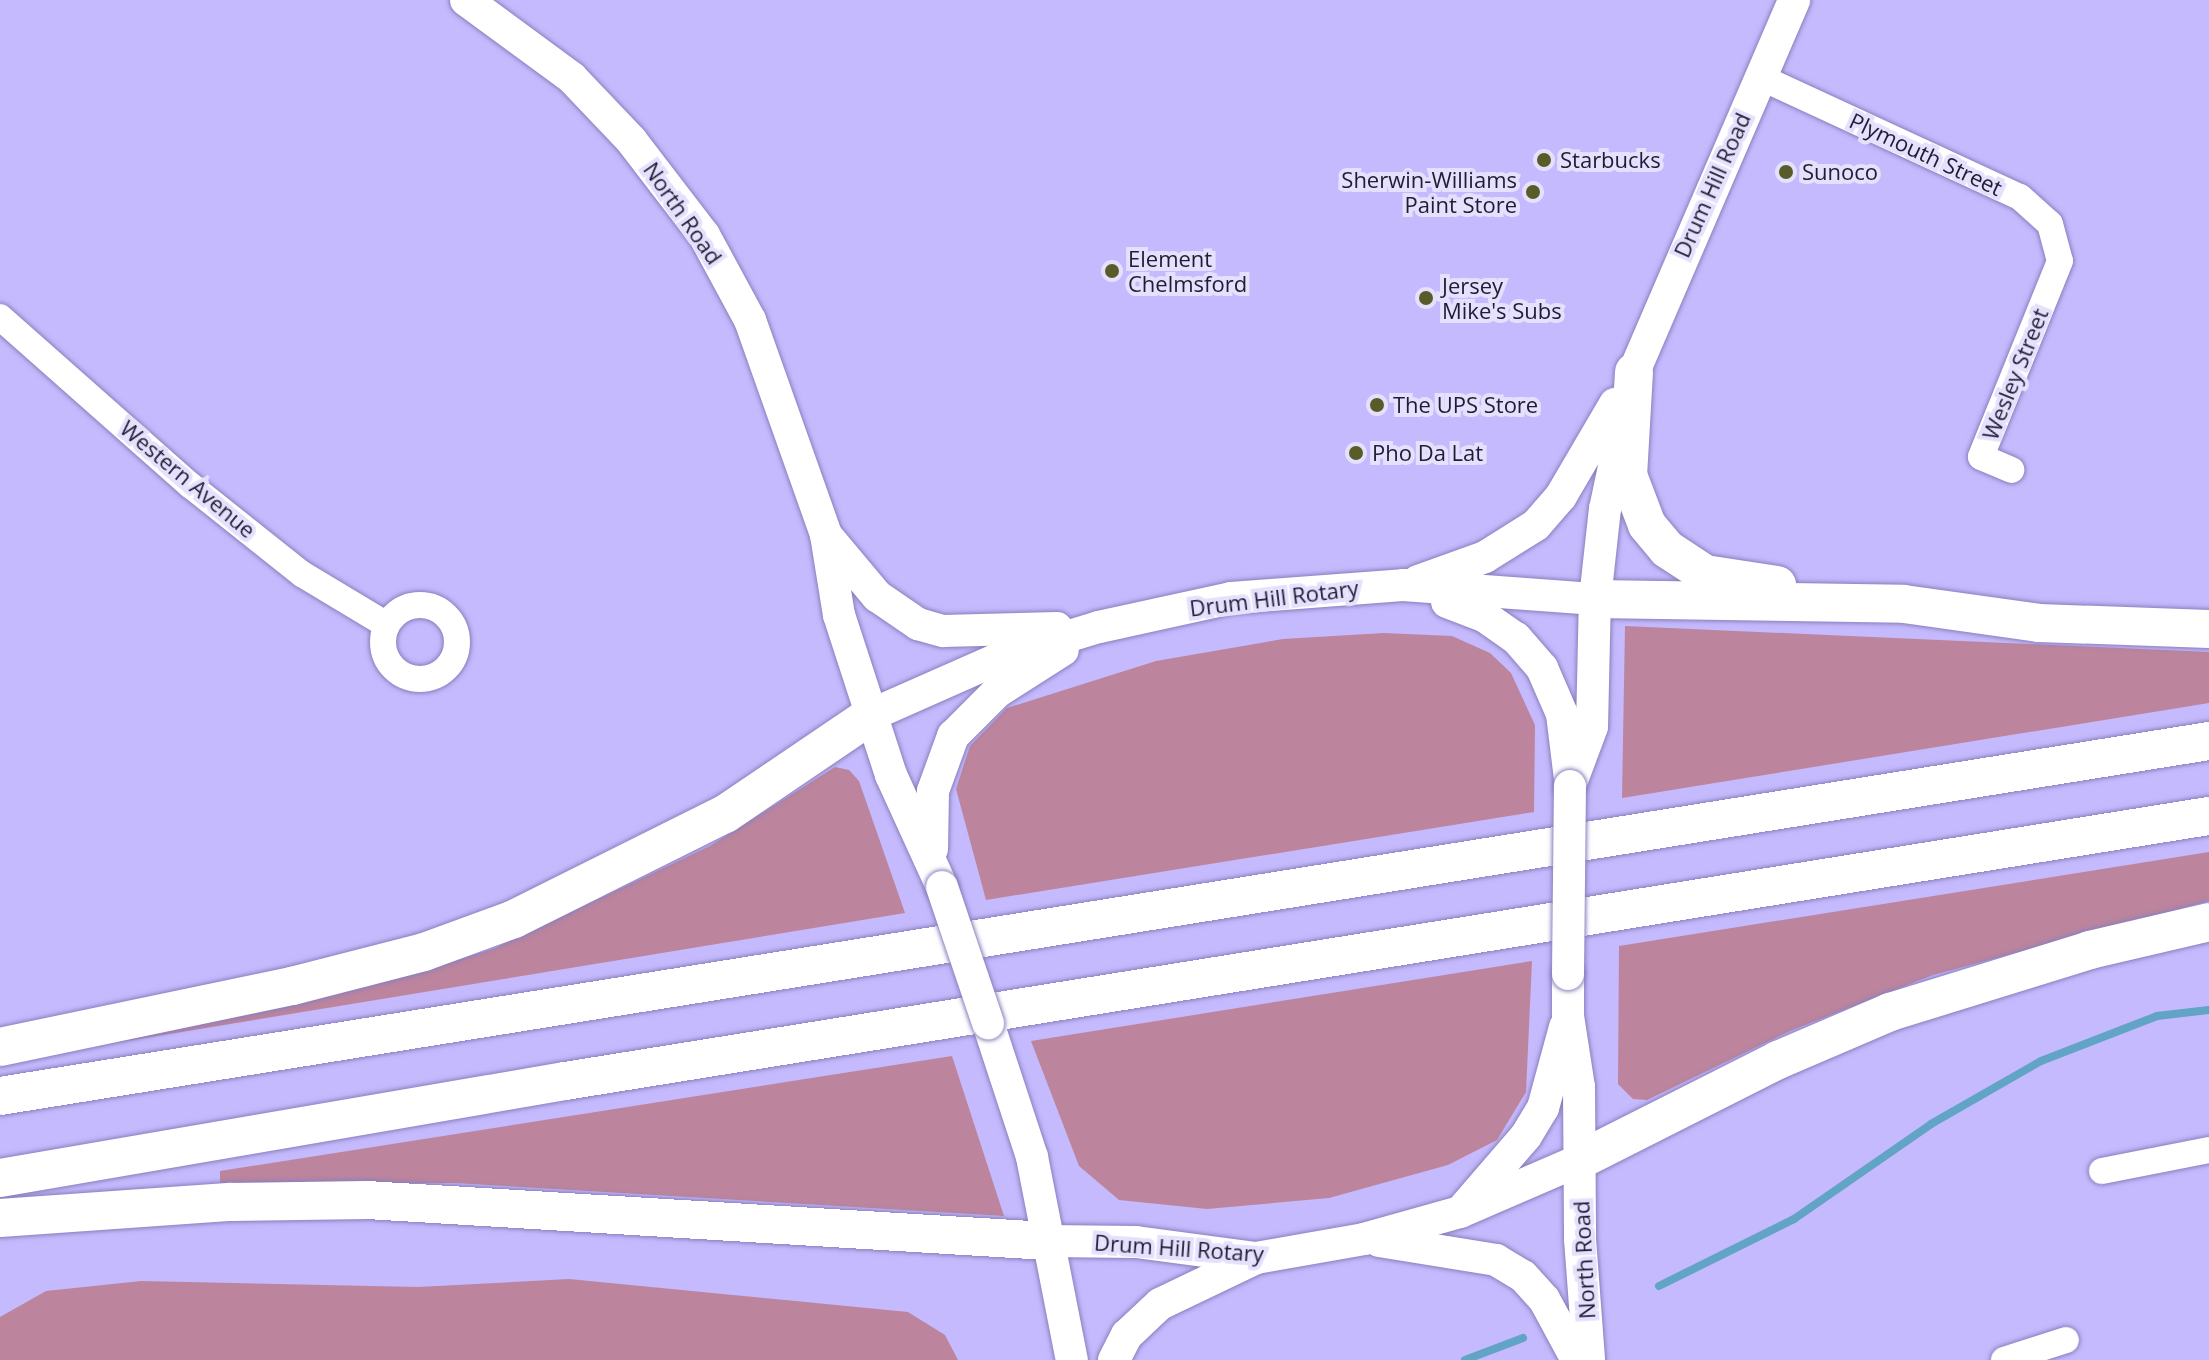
<!DOCTYPE html>
<html>
<head>
<meta charset="utf-8">
<style>
  body { margin:0 }
  #map { position:relative; width:2209px; height:1360px; overflow:hidden; background:#c5bafd; font-family:"Open Sans",sans-serif }
  div>[style] { position:absolute }
  [style*='--x'] { left:calc(var(--x)*1px); top:calc(var(--y)*1px); width:calc(var(--w)*1px); rotate:calc(var(--a)*1deg) }
  .green>* { inset:0; background:#bc859d }
  .stream>* { height:8px; margin:-4px; padding:0 4px; transform-origin:4px; border-radius:4px; background:#61a4c6 }
  .roads { filter:drop-shadow(0 0 2px #8a7fbe) drop-shadow(0 0 2px #8a7fbe) }
  .minor>* { height:26px; margin:-13px; padding:0 13px; transform-origin:13px; border-radius:13px; background:#fff }
  .minor>.ring { margin:-13px; padding:0; box-sizing:content-box; background:none; border:26px solid #fff; border-radius:50% }
  .major>* { height:32px; margin:-16px; padding:0 16px; transform-origin:16px; border-radius:16px; background:#fff }
  .highway>* { height:38px; margin:-19px; padding:0 19px; transform-origin:19px; border-radius:19px; background:#fff }
  .bridges { filter:drop-shadow(0 0 2px #8a7fbe) drop-shadow(0 0 2px #8a7fbe) }
  .major-bridge>* { height:32px; margin:-16px; padding:0 16px; transform-origin:16px; border-radius:16px; background:#fff }
  .dots>* { width:22px; height:22px; translate:-50% -50%; box-sizing:border-box; border:4px solid #e5e1fd; border-radius:50% }
  span { translate:-50% -50%; white-space:nowrap; text-align:center; line-height:1.15; -webkit-text-stroke:8px #e5e1fd; paint-order:stroke }
  .street-label { font-size:22px; color:#211c35 }
  .poi-label { font-size:22px; color:#211c35 }
  .left { translate:0 -50%; text-align:left }
  .right { translate:-100% -50%; text-align:right }
</style>
</head>
<body>
<div id="map">
  <div class="green">
    <div style="clip-path:polygon(1625px 626px,2209px 652px,2209px 703px,1622px 798px)"></div>
    <div style="clip-path:polygon(1384px 633px,1452px 636px,1490px 653px,1511px 673px,1535px 725px,1534px 812px,986px 900px,956px 789px,970px 746px,1007px 708px,1156px 661px,1283px 639px)"></div>
    <div style="clip-path:polygon(835px 767px,849px 770px,859px 781px,905px 913px,41px 1055px,370px 986px,493px 949px,710px 846px)"></div>
    <div style="clip-path:polygon(2209px 852px,2209px 901px,1933px 975px,1790px 1031px,1647px 1100px,1633px 1099px,1618px 1084px,1619px 946px)"></div>
    <div style="clip-path:polygon(1532px 961px,1526px 1092px,1497px 1140px,1448px 1165px,1329px 1198px,1207px 1209px,1119px 1200px,1079px 1166px,1031px 1041px)"></div>
    <div style="clip-path:polygon(952px 1056px,1004px 1216px,455px 1183px,220px 1184px,220px 1171px)"></div>
    <div style="clip-path:polygon(569px 1279px,908px 1312px,945px 1335px,958px 1360px,0 1360px,0 1317px,46px 1291px,141px 1281px,418px 1287px)"></div>
  </div>
  <div class="stream">
    <div style="--x:1659;--y:1286;--w:151;--a:-26.4"></div>
    <div style="--x:1794;--y:1219;--w:167;--a:-34.7"></div>
    <div style="--x:1931;--y:1124;--w:127;--a:-29.8"></div>
    <div style="--x:2041;--y:1061;--w:124;--a:-21.2"></div>
    <div style="--x:2157;--y:1016;--w:52;--a:-6.6"></div>
    <div style="--x:1465;--y:1360;--w:62;--a:-20.8"></div>
  </div>
  <div class="roads">
    <div class="minor">
      <div style="--x:1760;--y:77;--w:286;--a:24.8"></div>
      <div style="--x:2020;--y:197;--w:40;--a:42"></div>
      <div style="--x:2050;--y:224;--w:38;--a:75"></div>
      <div style="--x:2060;--y:261;--w:211;--a:112"></div>
      <div style="--x:1981;--y:457;--w:33;--a:23"></div>
      <div style="--x:0;--y:317;--w:254;--a:41.5"></div>
      <div style="--x:190;--y:485;--w:143;--a:38.5"></div>
      <div style="--x:302;--y:574;--w:99;--a:31"></div>
      <div class="ring" style="left:383px;top:605px;width:48px;height:48px"></div>
      <div style="--x:2102;--y:1171;--w:109;--a:-11.1"></div>
      <div style="--x:2004;--y:1360;--w:65;--a:-17.9"></div>
    </div>
    <div class="major">
      <div style="--x:466;--y:0;--w:132;--a:36.3"></div>
      <div style="--x:572;--y:78;--w:86;--a:46.4"></div>
      <div style="--x:631;--y:140;--w:120;--a:52.5"></div>
      <div style="--x:704;--y:235;--w:97;--a:61.6"></div>
      <div style="--x:750;--y:320;--w:228;--a:70.5"></div>
      <div style="--x:826;--y:535;--w:81;--a:80.8"></div>
      <div style="--x:839;--y:615;--w:168;--a:72"></div>
      <div style="--x:891;--y:775;--w:123;--a:65.5"></div>
      <div style="--x:826;--y:535;--w:80;--a:50.1"></div>
      <div style="--x:877;--y:596;--w:50;--a:34.3"></div>
      <div style="--x:918;--y:624;--w:26;--a:16"></div>
      <div style="--x:943;--y:631;--w:114;--a:-1.5"></div>
      <div style="--x:1418;--y:581;--w:71;--a:-19.7"></div>
      <div style="--x:1485;--y:557;--w:60;--a:-32.1"></div>
      <div style="--x:1536;--y:525;--w:38;--a:-49"></div>
      <div style="--x:1561;--y:496;--w:107;--a:-59.6"></div>
      <div style="--x:1447;--y:602;--w:40;--a:21"></div>
      <div style="--x:1484;--y:616;--w:39;--a:35"></div>
      <div style="--x:1516;--y:638;--w:40;--a:49"></div>
      <div style="--x:1542;--y:668;--w:50;--a:66.5"></div>
      <div style="--x:1562;--y:714;--w:65;--a:83"></div>
      <div style="--x:871;--y:715;--w:145;--a:-23.9"></div>
      <div style="--x:1004;--y:656;--w:99;--a:-17"></div>
      <div style="--x:1099;--y:627;--w:135;--a:-12.4"></div>
      <div style="--x:1231;--y:598;--w:172;--a:-4.3"></div>
      <div style="--x:1403;--y:585;--w:193;--a:4.2"></div>
      <div style="--x:1570;--y:786;--w:63;--a:-69.6"></div>
      <div style="--x:1592;--y:727;--w:128;--a:-88.7"></div>
      <div style="--x:1595;--y:599;--w:91;--a:-83.7"></div>
      <div style="--x:1605;--y:509;--w:140;--a:-78"></div>
      <div style="--x:1634;--y:372;--w:405;--a:-66.7"></div>
      <div style="--x:932;--y:849;--w:58;--a:-89"></div>
      <div style="--x:933;--y:791;--w:59;--a:-70"></div>
      <div style="--x:953;--y:736;--w:62;--a:-45"></div>
      <div style="--x:997;--y:692;--w:78;--a:-32.5"></div>
      <div style="--x:1568;--y:974;--w:42;--a:90"></div>
      <div style="--x:1568;--y:1016;--w:72;--a:81.2"></div>
      <div style="--x:1579;--y:1087;--w:152;--a:89.6"></div>
      <div style="--x:1580;--y:1239;--w:121;--a:85.7"></div>
      <div style="--x:988;--y:1023;--w:141;--a:71.8"></div>
      <div style="--x:1032;--y:1157;--w:207;--a:78.9"></div>
      <div style="--x:1463;--y:1209;--w:96;--a:-49.2"></div>
      <div style="--x:1526;--y:1136;--w:33;--a:-59"></div>
      <div style="--x:1543;--y:1108;--w:84;--a:-74.8"></div>
      <div style="--x:1048;--y:1241;--w:88;--a:0.7"></div>
      <div style="--x:1136;--y:1242;--w:121;--a:7.6"></div>
      <div style="--x:1256;--y:1258;--w:110;--a:-10"></div>
      <div style="--x:1364;--y:1239;--w:100;--a:-15.7"></div>
      <div style="--x:1460;--y:1212;--w:131;--a:-23.4"></div>
      <div style="--x:1379;--y:1241;--w:119;--a:9.2"></div>
      <div style="--x:1496;--y:1260;--w:31;--a:31"></div>
      <div style="--x:1523;--y:1276;--w:31;--a:48"></div>
      <div style="--x:1544;--y:1299;--w:69;--a:61.6"></div>
      <div style="--x:1114;--y:1360;--w:28;--a:-63"></div>
      <div style="--x:1127;--y:1335;--w:45;--a:-43.2"></div>
      <div style="--x:1160;--y:1304;--w:106;--a:-25.6"></div>
    </div>
    <div class="highway">
      <div style="--x:1634;--y:372;--w:103;--a:93.3"></div>
      <div style="--x:1628;--y:475;--w:53;--a:69.2"></div>
      <div style="--x:1647;--y:525;--w:31;--a:50"></div>
      <div style="--x:1667;--y:549;--w:45;--a:33.3"></div>
      <div style="--x:1705;--y:574;--w:73;--a:8.7"></div>
      <div style="--x:1595;--y:599;--w:309;--a:0.9"></div>
      <div style="--x:1904;--y:604;--w:136;--a:8"></div>
      <div style="--x:2039;--y:623;--w:170;--a:2"></div>
      <div style="--x:0;--y:1047;--w:298;--a:-11.8"></div>
      <div style="--x:292;--y:986;--w:136;--a:-14.4"></div>
      <div style="--x:424;--y:952;--w:96;--a:-20.1"></div>
      <div style="--x:514;--y:919;--w:236;--a:-26.5"></div>
      <div style="--x:725;--y:814;--w:176;--a:-34.1"></div>
      <div style="--x:0;--y:1096;--w:2237;--a:-9.13"></div>
      <div style="--x:1580;--y:1160;--w:222;--a:-26.8"></div>
      <div style="--x:1778;--y:1060;--w:122;--a:-23.2"></div>
      <div style="--x:1890;--y:1012;--w:209;--a:-17.2"></div>
      <div style="--x:2090;--y:950;--w:122;--a:-13.2"></div>
      <div style="--x:0;--y:1178;--w:573;--a:-9.74"></div>
      <div style="--x:565;--y:1081;--w:1665;--a:-9.16"></div>
      <div style="--x:0;--y:1218;--w:232;--a:-4"></div>
      <div style="--x:231;--y:1202;--w:136;--a:-0.8"></div>
      <div style="--x:367;--y:1200;--w:682;--a:3.45"></div>
    </div>
  </div>
  <div class="bridges">
    <div class="major-bridge">
      <div style="--x:942;--y:887;--w:144;--a:71.3"></div>
      <div style="--x:1568;--y:974;--w:188;--a:-89.4"></div>
    </div>
  </div>
  <div class="dots">
    <div style="left:1544px;top:160px;background:#595c29"></div>
    <div style="left:1786px;top:172px;background:#595c29"></div>
    <div style="left:1533px;top:192px;background:#595c29"></div>
    <div style="left:1112px;top:271px;background:#595c29"></div>
    <div style="left:1426px;top:298px;background:#595c29"></div>
    <div style="left:1377px;top:405px;background:#595c29"></div>
    <div style="left:1356px;top:453px;background:#595c29"></div>
  </div>
  <div class="street-label">
    <span style="left:1926px;top:154px;rotate:25deg">Plymouth Street</span>
    <span style="left:1712px;top:185px;rotate:-66deg">Drum Hill Road</span>
    <span style="left:683px;top:213px;rotate:55deg">North Road</span>
    <span style="left:2015px;top:374px;rotate:-68deg">Wesley Street</span>
    <span style="left:188px;top:479px;rotate:40deg">Western Avenue</span>
    <span style="left:1274px;top:598px;rotate:-7deg">Drum Hill Rotary</span>
    <span style="left:1179px;top:1248px;rotate:4deg">Drum Hill Rotary</span>
    <span style="left:1584px;top:1260px;rotate:-93deg">North Road</span>
  </div>
  <div class="poi-label">
    <span class="left" style="left:1560px;top:160px">Starbucks</span>
    <span class="left" style="left:1802px;top:172px">Sunoco</span>
    <span class="right" style="left:1517px;top:192px">Sherwin-Williams<br>Paint Store</span>
    <span class="left" style="left:1128px;top:271px">Element<br>Chelmsford</span>
    <span class="left" style="left:1442px;top:298px">Jersey<br>Mike's Subs</span>
    <span class="left" style="left:1393px;top:405px">The UPS Store</span>
    <span class="left" style="left:1372px;top:453px">Pho Da Lat</span>
  </div>
</div>
</body>
</html>
